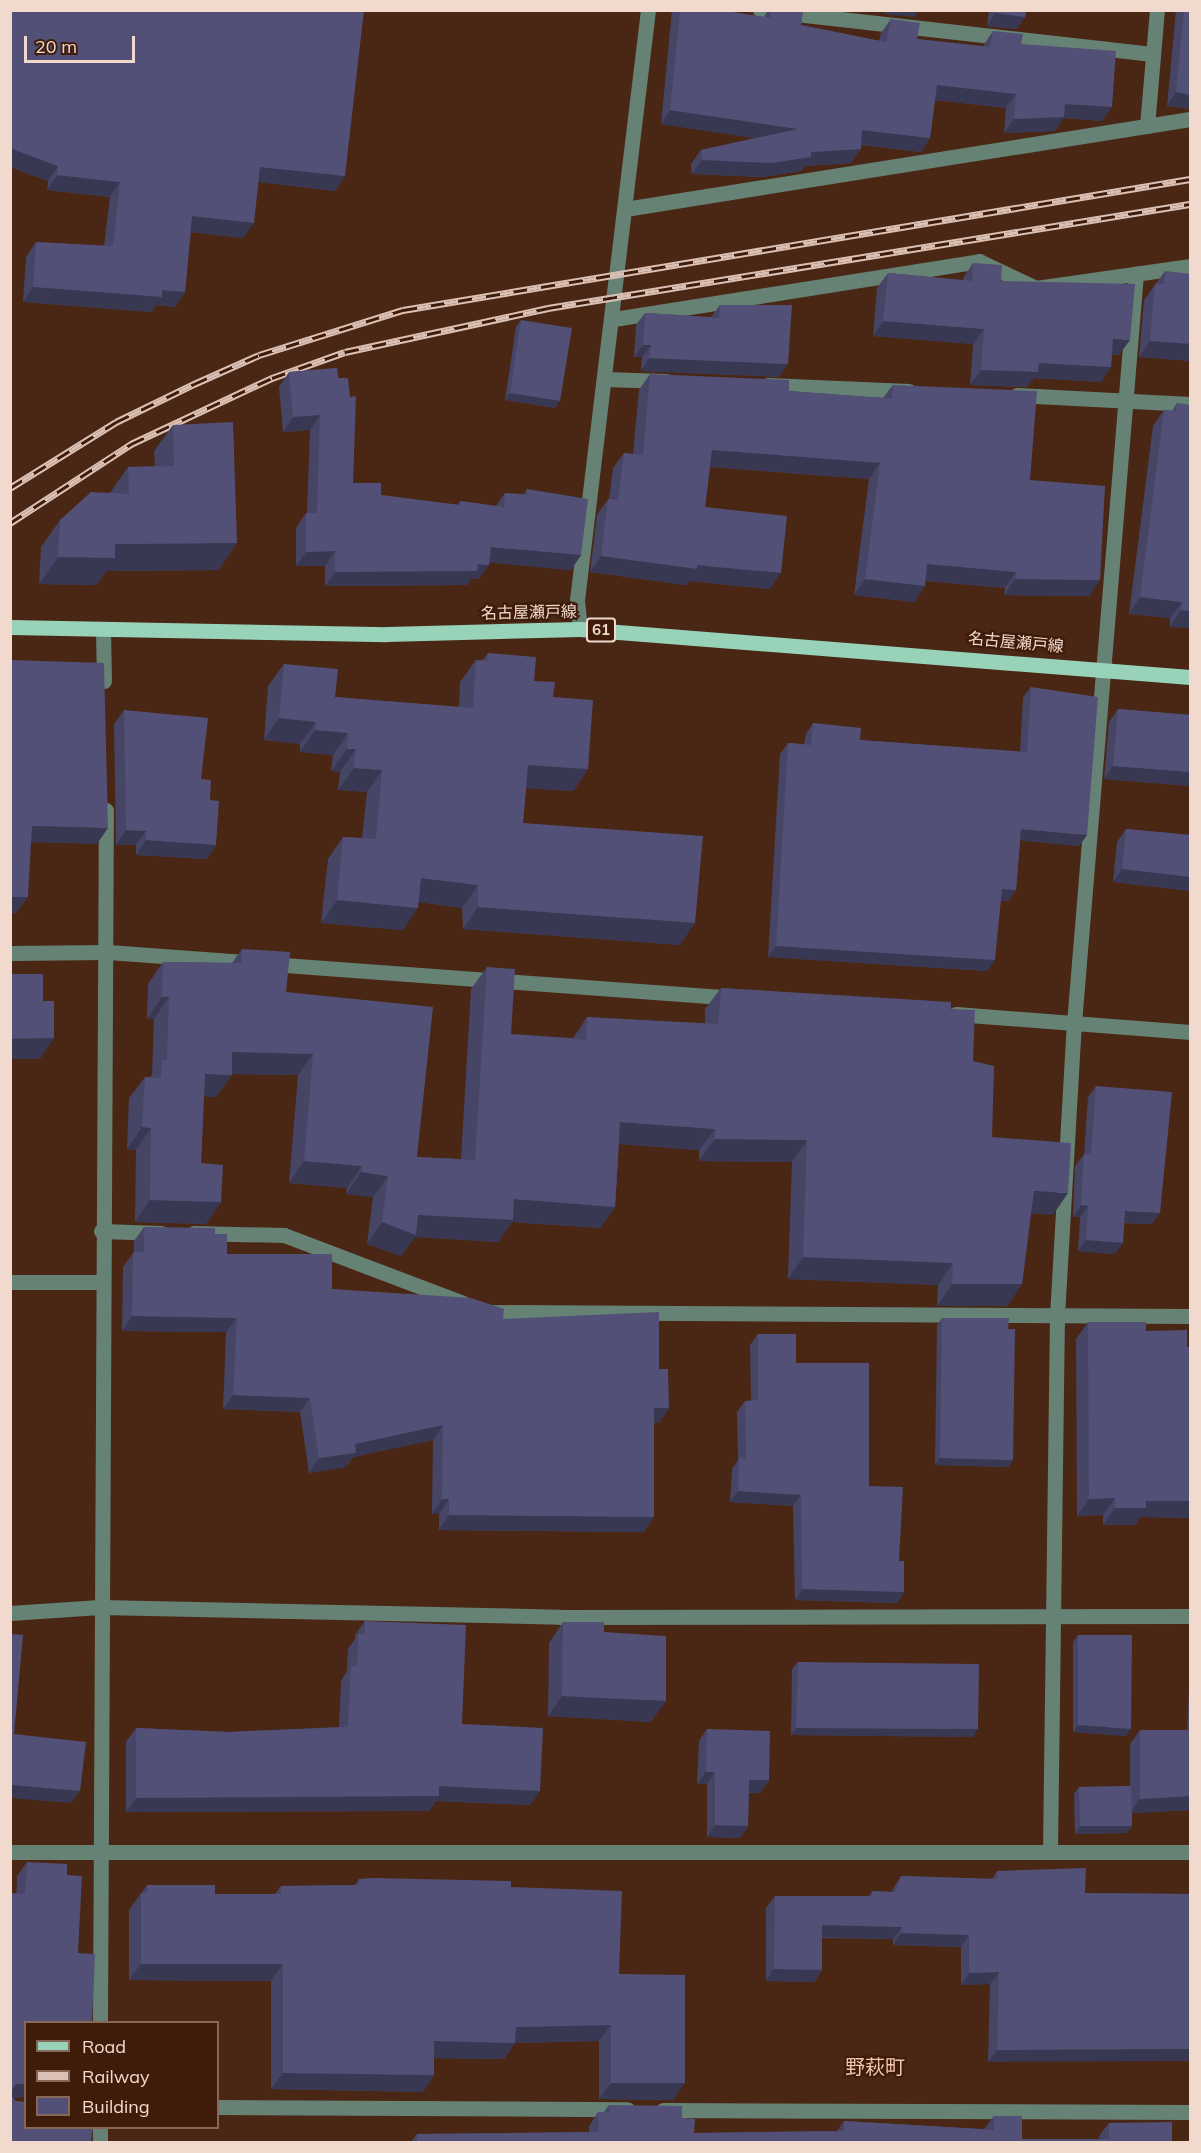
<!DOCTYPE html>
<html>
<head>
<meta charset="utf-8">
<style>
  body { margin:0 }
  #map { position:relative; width:1201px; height:2153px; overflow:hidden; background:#4a2615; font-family:Mulish,"Noto Sans JP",sans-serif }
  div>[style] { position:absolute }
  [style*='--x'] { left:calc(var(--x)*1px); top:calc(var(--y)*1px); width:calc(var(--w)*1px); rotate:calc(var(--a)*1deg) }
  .minor>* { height:15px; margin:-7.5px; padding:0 7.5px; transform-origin:7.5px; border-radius:7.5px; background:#668275 }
  .major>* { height:15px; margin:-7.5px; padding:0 7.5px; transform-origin:7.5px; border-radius:7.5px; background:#97d2b9 }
  .rail>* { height:7px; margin-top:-3.5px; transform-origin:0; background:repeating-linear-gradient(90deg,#3f1c0a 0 14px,#dbc1b5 0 28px); box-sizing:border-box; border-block:2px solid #dbc1b5 }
  .wall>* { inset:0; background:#474565 }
  .shaded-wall>* { inset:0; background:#393853 }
  .building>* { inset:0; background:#525076 }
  span { translate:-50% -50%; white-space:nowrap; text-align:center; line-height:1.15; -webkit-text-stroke:4.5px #3f1c0a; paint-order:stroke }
  .shield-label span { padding:2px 4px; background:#3f1c0a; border:2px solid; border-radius:4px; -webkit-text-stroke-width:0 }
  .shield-label { font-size:15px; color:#f1d9ce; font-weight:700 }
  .street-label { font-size:16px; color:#f1d9ce }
  .quarter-label { font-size:20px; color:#f3c5af }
  .frame { position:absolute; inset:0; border:12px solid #f1d9ce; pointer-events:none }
  .legend { position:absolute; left:24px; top:2021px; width:195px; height:108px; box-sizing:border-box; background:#3f1c0a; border:2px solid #866858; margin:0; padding:8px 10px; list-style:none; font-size:18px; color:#f1d9ce }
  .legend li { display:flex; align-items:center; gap:12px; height:30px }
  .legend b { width:30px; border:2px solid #866858 }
  .scale { position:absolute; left:24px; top:36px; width:111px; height:27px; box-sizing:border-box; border:3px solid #f1d9ce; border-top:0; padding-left:8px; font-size:18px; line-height:21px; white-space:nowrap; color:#f1d9ce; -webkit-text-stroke:4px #3f1c0a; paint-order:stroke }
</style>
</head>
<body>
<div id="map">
  <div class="minor">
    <div style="--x:760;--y:10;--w:395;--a:6.4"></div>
    <div style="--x:1147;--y:126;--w:116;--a:-85.1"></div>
    <div style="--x:625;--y:209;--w:572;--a:-9.05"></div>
    <div style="--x:614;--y:319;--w:370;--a:-9"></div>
    <div style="--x:979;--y:261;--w:63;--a:25.3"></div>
    <div style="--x:1036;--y:288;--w:156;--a:-8.1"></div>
    <div style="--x:604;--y:379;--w:62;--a:1.8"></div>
    <div style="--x:768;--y:385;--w:141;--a:2.4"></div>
    <div style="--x:1017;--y:395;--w:173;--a:3"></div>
    <div style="--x:580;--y:629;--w:29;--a:-96"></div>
    <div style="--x:577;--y:600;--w:594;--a:-83.14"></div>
    <div style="--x:103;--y:630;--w:51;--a:88.9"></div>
    <div style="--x:10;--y:953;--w:98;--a:-0.6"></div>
    <div style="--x:108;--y:952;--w:629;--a:4.2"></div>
    <div style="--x:956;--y:1014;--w:235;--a:4.4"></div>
    <div style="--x:101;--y:1231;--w:60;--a:1.9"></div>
    <div style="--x:194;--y:1233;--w:90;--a:1.3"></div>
    <div style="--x:284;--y:1235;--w:191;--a:20.8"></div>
    <div style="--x:10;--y:1282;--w:90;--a:0"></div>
    <div style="--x:486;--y:1312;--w:704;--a:0.33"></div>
    <div style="--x:10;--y:1613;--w:90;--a:-3.8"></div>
    <div style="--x:100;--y:1607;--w:460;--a:1.2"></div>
    <div style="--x:560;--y:1617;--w:630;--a:-0.09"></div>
    <div style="--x:1050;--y:1850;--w:534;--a:-89.25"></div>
    <div style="--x:1057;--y:1316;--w:293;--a:-86.7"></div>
    <div style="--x:1074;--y:1023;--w:752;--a:-85.27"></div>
    <div style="--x:10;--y:1852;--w:1180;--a:0"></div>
    <div style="--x:100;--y:2022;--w:1212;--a:-89.72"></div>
    <div style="--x:218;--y:2107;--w:409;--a:0.3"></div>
    <div style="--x:663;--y:2110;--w:527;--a:0.22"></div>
    <div style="--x:100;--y:2142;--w:14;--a:-90"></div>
  </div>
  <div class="major">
    <div style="--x:10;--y:627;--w:377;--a:1.1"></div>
    <div style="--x:387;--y:634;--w:193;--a:-1.5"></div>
    <div style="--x:580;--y:629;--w:612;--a:4.5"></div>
  </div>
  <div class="rail">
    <div style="--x:10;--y:488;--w:125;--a:-31.9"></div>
    <div style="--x:116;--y:422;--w:87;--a:-26"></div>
    <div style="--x:194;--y:384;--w:71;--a:-24"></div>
    <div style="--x:259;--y:355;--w:151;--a:-17.4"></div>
    <div style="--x:403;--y:310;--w:798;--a:-9.45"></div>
    <div style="--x:10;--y:523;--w:145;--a:-33.1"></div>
    <div style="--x:131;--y:444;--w:156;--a:-25.1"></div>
    <div style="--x:272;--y:378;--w:77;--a:-19.6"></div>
    <div style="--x:345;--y:352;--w:208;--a:-12.2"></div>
    <div style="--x:548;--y:308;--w:650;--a:-9.2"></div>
  </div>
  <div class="wall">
    <div style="clip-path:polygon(10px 10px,345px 176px,335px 191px,258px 182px,243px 238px,191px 232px,185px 292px,175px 307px,156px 305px,151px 312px,23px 302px,26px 257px,36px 242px,104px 246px,110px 197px,47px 190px,48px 181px,10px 167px)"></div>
    <div style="clip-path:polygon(672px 10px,719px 10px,764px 17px,768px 10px,803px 10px,801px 25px,879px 41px,881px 33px,891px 19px,917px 39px,983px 46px,993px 31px,1021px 44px,1102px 121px,1063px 118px,1055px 131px,1004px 133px,1006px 108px,935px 100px,930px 138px,921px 152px,861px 145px,861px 149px,851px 163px,805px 166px,801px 171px,762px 177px,692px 174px,691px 164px,701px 150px,756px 138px,661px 124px)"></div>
    <div style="clip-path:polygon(989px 10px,1026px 10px,1025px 17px,1017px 29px,987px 26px)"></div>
    <div style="clip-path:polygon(1176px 10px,1191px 10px,1191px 109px,1167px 106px)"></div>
    <div style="clip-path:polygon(973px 263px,1119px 355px,1112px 355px,1111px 367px,1101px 382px,1034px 378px,1027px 387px,970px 385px,973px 344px,873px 336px,877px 288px,888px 273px,963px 280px,963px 278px)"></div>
    <div style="clip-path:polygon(1165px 271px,1191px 361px,1139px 357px,1144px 300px)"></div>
    <div style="clip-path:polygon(720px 305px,788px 364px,779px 377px,641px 371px,642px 357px,634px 357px,636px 325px,645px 313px,711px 317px)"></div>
    <div style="clip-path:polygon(521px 320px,555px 408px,505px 400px,516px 327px)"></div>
    <div style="clip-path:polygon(337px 368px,353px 483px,381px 495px,457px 505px,460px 501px,496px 506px,505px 493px,524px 494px,527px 489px,581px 555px,571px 570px,489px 562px,479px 579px,472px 578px,467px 585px,325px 586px,325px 566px,296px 566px,296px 528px,306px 513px,307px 513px,310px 430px,283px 432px,279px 387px,289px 372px)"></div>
    <div style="clip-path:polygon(650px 374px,789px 391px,883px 398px,893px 385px,1030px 480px,1100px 580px,1089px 596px,1004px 595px,1005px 588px,925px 581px,925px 586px,914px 602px,854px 595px,869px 479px,710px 467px,705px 507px,770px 589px,689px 581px,686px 585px,590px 572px,597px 515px,608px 499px,609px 499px,613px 468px,624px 453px,633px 454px,639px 390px)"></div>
    <div style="clip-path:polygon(1177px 403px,1191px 628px,1170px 627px,1170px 618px,1129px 614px,1153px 426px,1164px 410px,1172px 411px)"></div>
    <div style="clip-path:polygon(173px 425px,219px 570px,106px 571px,97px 585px,39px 584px,41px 547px,60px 520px,110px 493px,128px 467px,155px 466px,154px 451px)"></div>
    <div style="clip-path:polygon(488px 653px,534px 681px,553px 697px,588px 769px,573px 791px,526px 788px,523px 823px,680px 945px,463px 929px,462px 908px,419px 902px,403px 930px,321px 923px,328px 859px,343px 837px,362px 838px,367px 792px,338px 790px,340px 772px,331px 771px,333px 755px,300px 752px,300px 744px,264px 740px,268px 686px,284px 664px,335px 697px,459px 707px,460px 682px,476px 660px,483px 660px)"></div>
    <div style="clip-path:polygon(1031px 687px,1087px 835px,1079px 846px,1020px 840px,1016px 890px,1008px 901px,1001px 900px,987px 971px,768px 957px,780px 754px,788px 743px,804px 744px,806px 734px,813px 723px,860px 740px,1020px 752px,1023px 697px)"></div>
    <div style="clip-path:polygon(1118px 709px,1191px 715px,1191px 786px,1104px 779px,1109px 722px)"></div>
    <div style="clip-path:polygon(124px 710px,201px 779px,210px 800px,216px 845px,207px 859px,136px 855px,136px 845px,116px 845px,114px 724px)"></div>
    <div style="clip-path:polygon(1126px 829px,1191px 835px,1191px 891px,1113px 882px,1117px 842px)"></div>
    <div style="clip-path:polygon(242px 949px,286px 992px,417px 1157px,461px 1159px,471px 989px,487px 967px,511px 1034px,573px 1038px,587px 1017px,705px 1024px,705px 1009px,721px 988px,951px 1009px,973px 1061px,992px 1137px,1053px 1215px,1031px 1213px,1022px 1284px,1007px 1306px,937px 1306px,938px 1285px,788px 1279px,792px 1162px,699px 1161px,699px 1150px,619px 1144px,615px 1207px,600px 1228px,512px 1222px,498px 1242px,415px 1237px,401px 1256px,367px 1244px,373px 1197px,346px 1194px,347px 1188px,289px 1183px,298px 1075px,232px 1074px,216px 1097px,204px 1096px,201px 1163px,221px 1202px,206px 1224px,135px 1222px,136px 1150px,127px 1149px,129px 1098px,145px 1077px,150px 1077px,152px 1075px,154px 1019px,147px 1019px,148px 984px,163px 962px,232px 963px)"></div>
    <div style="clip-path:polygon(1096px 1086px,1152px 1224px,1124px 1223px,1115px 1254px,1078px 1251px,1080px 1217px,1073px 1217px,1075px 1166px,1084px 1154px,1088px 1097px)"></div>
    <div style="clip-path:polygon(144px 1227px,215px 1234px,227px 1254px,332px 1289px,503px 1319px,659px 1369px,669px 1408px,659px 1423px,654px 1423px,644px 1532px,439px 1530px,439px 1514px,432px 1514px,433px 1440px,353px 1457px,346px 1467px,309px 1473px,300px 1412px,223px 1409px,226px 1332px,122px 1331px,123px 1267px,134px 1252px,134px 1241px)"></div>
    <div style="clip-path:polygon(942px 1318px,1008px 1329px,1013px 1460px,1008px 1467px,935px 1465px,937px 1325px)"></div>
    <div style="clip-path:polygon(1088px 1322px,1146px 1331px,1187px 1347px,1191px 1347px,1191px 1518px,1140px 1517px,1135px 1525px,1103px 1525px,1103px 1515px,1077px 1516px,1076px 1339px)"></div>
    <div style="clip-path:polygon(758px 1334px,796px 1363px,869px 1486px,899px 1561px,904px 1592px,897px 1603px,795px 1600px,793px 1506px,730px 1502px,732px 1469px,738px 1460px,737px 1412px,745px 1401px,751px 1401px,750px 1345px)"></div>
    <div style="clip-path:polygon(365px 1621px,462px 1724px,540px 1791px,530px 1805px,436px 1801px,429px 1811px,126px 1812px,126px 1742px,136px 1728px,229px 1732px,339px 1727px,341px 1681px,347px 1671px,348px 1649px,355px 1639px,355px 1635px)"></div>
    <div style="clip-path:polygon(563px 1622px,604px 1632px,651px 1722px,548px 1716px,549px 1643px)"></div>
    <div style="clip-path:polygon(1078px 1635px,1126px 1736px,1073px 1732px,1073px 1642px)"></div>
    <div style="clip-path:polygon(1191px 1651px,1191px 1810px,1132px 1813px,1132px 1826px,1127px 1833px,1075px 1834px,1074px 1794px,1079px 1787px,1130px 1786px,1130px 1744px,1140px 1730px,1187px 1730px)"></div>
    <div style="clip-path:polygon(798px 1662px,973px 1737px,791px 1735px,792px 1669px)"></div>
    <div style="clip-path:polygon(707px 1729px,769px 1780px,760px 1793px,749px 1793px,748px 1826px,740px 1838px,707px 1837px,707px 1784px,697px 1784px,699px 1741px)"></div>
    <div style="clip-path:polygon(27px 1862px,26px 2094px,23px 2097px,13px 2098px,26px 2127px,10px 2142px,17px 1876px)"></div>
    <div style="clip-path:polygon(997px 1871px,1085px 1893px,1191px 1894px,988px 2062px,990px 1984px,961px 1985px,961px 1947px,893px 1945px,893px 1939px,822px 1938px,822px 1970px,814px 1982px,766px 1981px,766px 1908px,775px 1896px,869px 1896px,872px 1891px,891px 1892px,901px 1876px,992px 1879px)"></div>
    <div style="clip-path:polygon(359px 1879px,511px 1887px,619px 1974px,673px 2100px,599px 2099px,599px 2041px,515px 2043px,504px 2059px,434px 2058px,434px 2075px,423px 2092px,271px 2089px,271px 1981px,129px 1980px,129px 1910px,147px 1885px,215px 1894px,275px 1894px,281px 1886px,355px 1885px)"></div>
    <div style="clip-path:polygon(609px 2105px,682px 2118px,694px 2133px,837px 2131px,844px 2121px,984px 2129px,994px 2116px,1022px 2139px,1099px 2139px,1099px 2136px,1109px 2123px,1172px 2142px,411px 2142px,417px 2134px,589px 2132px,589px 2126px,598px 2112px,604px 2112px)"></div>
  </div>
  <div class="shaded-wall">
    <div style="clip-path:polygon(887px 10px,919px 10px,914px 17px,884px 14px)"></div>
    <div style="clip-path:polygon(995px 13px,1025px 17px,1017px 29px,987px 26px)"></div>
    <div style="clip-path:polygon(937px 85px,1016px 94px,1006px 108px,927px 99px)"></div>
    <div style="clip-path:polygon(1176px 92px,1191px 95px,1191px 109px,1167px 106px)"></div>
    <div style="clip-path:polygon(1065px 104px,1112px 107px,1102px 121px,1063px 118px,1055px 131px,1004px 133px,1014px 119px)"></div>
    <div style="clip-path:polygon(670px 110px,798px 129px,788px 143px,661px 124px)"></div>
    <div style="clip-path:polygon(862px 130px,930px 138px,921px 152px,853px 144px)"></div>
    <div style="clip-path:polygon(10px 148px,58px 166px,48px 181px,10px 167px)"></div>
    <div style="clip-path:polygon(861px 149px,851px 163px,805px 166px,801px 171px,762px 177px,692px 174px,702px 160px,811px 152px)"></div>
    <div style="clip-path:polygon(260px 167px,345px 176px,335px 191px,250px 181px)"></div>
    <div style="clip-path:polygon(57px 175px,120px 182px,110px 197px,47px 190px)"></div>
    <div style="clip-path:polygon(192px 216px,254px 223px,243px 238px,182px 231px)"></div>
    <div style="clip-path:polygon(33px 287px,162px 290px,185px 292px,175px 307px,156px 305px,151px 312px,23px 302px)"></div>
    <div style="clip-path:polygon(883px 321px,984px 329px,973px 344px,873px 336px)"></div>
    <div style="clip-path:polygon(1113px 339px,1130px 340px,1119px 355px,1102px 354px)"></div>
    <div style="clip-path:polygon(1150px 341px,1191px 344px,1191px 361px,1139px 357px)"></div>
    <div style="clip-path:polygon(643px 345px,651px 345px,642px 357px,634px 357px)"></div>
    <div style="clip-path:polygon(649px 358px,788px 364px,779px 377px,641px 371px)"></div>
    <div style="clip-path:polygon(1039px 363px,1111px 367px,1101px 382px,1034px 378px,1027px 387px,970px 385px,981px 370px)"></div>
    <div style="clip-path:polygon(510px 393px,560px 401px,555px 408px,505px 400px)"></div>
    <div style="clip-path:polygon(320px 415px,310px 430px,283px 432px,293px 417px)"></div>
    <div style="clip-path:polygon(712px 450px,880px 463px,869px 479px,700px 466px)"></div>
    <div style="clip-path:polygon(237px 543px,219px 570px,106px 571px,97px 585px,39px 584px,58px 557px,115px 544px)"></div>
    <div style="clip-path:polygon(491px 547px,581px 555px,571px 570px,481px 562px)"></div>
    <div style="clip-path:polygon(335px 551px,325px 566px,296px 566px,306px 552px)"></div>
    <div style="clip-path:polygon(601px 556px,697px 565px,781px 573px,770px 589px,689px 581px,686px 585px,590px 572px)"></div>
    <div style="clip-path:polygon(478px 564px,489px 565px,479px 579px,472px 578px,467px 585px,325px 586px,335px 572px)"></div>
    <div style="clip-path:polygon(927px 564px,1016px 572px,1005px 588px,916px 580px)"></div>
    <div style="clip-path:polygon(865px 579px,925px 586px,914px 602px,854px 595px)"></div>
    <div style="clip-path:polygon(1015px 579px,1100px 580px,1089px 596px,1004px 595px)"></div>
    <div style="clip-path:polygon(1140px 597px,1182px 602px,1170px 618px,1129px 614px)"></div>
    <div style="clip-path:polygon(1181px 610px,1191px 611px,1191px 628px,1170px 627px)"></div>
    <div style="clip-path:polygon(279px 718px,316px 722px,300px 744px,264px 740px)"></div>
    <div style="clip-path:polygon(315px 730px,348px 733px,333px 755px,300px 752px)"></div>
    <div style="clip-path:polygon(347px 749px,356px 749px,340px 772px,331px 771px)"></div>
    <div style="clip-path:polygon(528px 765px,588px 769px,573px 791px,512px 787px)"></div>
    <div style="clip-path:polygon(1113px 766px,1191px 772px,1191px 786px,1104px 779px)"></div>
    <div style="clip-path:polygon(354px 768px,382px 770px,367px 792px,338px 790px)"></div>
    <div style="clip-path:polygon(32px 826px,108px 828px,97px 844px,21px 842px)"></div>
    <div style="clip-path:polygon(1021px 829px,1087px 835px,1079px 846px,1014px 840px)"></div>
    <div style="clip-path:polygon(126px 830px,146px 831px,136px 845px,116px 845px)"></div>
    <div style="clip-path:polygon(146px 840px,216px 845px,207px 859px,136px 855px)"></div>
    <div style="clip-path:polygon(1122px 869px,1191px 877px,1191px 891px,1113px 882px)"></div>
    <div style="clip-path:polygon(421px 878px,478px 885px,462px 908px,405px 900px)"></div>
    <div style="clip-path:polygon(1002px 889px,1016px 890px,1008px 901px,995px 900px)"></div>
    <div style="clip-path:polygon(10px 897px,28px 897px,16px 913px,10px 913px)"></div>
    <div style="clip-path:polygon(337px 900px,418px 908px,403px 930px,321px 923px)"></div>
    <div style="clip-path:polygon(478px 907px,695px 923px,680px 945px,463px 929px)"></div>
    <div style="clip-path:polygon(776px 946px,995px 960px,987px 971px,768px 957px)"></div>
    <div style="clip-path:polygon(162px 997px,169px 997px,154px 1019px,147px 1019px)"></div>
    <div style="clip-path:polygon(54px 1038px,40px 1059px,10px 1059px,10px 1039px)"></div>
    <div style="clip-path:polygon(232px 1052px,313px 1054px,298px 1075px,217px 1074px)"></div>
    <div style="clip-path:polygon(205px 1074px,232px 1075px,216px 1097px,190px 1096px)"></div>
    <div style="clip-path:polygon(620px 1122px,715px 1129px,699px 1150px,605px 1143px)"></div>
    <div style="clip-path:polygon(142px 1127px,151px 1128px,136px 1150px,127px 1149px)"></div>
    <div style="clip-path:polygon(715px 1139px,807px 1140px,792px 1162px,699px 1161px)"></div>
    <div style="clip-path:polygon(304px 1161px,362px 1166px,347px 1188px,289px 1183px)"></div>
    <div style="clip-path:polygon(361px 1172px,388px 1176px,373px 1197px,346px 1194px)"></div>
    <div style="clip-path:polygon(1034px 1191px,1068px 1193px,1053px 1215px,1019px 1212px)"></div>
    <div style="clip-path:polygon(514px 1199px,615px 1207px,600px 1228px,512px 1222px,498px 1242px,415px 1237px,401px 1256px,367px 1244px,382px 1222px,418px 1215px)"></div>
    <div style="clip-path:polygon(150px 1200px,221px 1202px,206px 1224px,135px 1222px)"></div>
    <div style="clip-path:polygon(1081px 1205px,1088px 1206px,1080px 1217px,1073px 1217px)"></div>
    <div style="clip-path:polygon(1125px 1211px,1160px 1213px,1152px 1224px,1117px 1222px)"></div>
    <div style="clip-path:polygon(1086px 1240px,1123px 1243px,1115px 1254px,1078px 1251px)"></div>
    <div style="clip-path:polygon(803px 1257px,953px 1263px,938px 1285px,788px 1279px)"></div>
    <div style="clip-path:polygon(952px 1284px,1022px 1284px,1007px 1306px,937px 1306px)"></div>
    <div style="clip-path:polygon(132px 1316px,237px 1318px,226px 1332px,122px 1331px)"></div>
    <div style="clip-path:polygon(233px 1395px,310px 1398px,300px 1412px,223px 1409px)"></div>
    <div style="clip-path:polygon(654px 1408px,669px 1408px,659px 1423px,644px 1423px)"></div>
    <div style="clip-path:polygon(443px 1425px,433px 1440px,353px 1457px,346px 1467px,309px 1473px,319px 1458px,355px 1444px)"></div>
    <div style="clip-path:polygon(940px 1458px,1013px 1460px,1008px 1467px,935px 1465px)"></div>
    <div style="clip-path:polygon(738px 1491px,801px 1495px,793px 1506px,730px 1502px)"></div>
    <div style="clip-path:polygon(1115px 1498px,1103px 1515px,1077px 1516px,1089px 1499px)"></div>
    <div style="clip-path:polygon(442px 1499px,449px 1499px,439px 1514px,432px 1514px)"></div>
    <div style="clip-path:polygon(1146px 1501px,1191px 1501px,1191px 1518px,1140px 1517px,1135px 1525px,1103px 1525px,1115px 1508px)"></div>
    <div style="clip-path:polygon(449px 1515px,654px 1517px,644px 1532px,439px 1530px)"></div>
    <div style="clip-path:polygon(802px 1589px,904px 1592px,897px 1603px,795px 1600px)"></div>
    <div style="clip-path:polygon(562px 1696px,666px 1701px,651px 1722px,548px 1716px)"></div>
    <div style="clip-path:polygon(1078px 1725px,1131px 1729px,1126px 1736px,1073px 1732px)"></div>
    <div style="clip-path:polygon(796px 1728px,978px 1729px,973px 1737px,791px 1735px)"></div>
    <div style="clip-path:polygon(706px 1772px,715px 1772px,707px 1784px,697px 1784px)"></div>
    <div style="clip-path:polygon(749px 1780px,769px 1780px,760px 1793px,740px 1792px)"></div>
    <div style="clip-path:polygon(10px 1785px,80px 1791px,71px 1803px,10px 1798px)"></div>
    <div style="clip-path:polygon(439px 1786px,540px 1791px,530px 1805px,436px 1801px,429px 1811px,126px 1812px,136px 1798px)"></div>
    <div style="clip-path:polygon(1191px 1796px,1191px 1810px,1130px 1813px,1140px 1799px)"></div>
    <div style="clip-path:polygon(715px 1825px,748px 1826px,740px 1838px,707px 1837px)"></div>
    <div style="clip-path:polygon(1080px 1826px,1132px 1826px,1127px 1833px,1075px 1834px)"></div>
    <div style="clip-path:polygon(822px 1925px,902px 1927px,893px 1939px,814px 1937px)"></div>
    <div style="clip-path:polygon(901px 1933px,969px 1935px,961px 1947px,893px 1945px)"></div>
    <div style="clip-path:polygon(141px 1964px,283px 1964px,271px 1981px,129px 1980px)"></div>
    <div style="clip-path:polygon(774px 1969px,822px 1970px,814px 1982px,766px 1981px)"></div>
    <div style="clip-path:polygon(999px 1972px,990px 1984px,961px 1985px,969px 1973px)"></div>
    <div style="clip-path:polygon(611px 2025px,599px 2041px,515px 2043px,504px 2059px,423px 2058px,434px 2041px,516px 2027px)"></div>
    <div style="clip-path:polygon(1191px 2049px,1191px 2061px,988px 2062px,997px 2050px)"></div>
    <div style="clip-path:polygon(283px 2073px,434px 2075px,423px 2092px,271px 2089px)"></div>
    <div style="clip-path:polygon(611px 2083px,685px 2083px,673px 2100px,599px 2099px)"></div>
    <div style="clip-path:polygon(16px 2084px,26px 2084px,26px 2094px,23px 2097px,10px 2098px,10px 2091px)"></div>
  </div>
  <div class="building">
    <div style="clip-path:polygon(10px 10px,364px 10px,345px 176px,260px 167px,254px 223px,192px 216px,185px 292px,162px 290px,162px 297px,33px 287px,36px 242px,113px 246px,120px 182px,57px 175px,58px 166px,10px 148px)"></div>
    <div style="clip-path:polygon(680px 10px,719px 10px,770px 18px,771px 10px,803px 10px,801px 25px,886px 42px,891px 19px,920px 23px,917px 39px,990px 47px,993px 31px,1023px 34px,1021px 44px,1116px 51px,1112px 107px,1065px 104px,1064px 117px,1014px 119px,1016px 94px,937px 85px,930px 138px,862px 130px,861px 149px,811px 152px,811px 157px,772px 163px,702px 160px,701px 150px,798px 129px,670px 110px)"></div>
    <div style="clip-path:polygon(996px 10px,1026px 10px,1025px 17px,995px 13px)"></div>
    <div style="clip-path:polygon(1184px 10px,1191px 10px,1191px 95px,1176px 92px)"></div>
    <div style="clip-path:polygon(973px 263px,1002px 265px,1001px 281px,1135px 284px,1130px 340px,1113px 339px,1111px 367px,1039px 363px,1038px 372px,981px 370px,984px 329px,883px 321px,888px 273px,972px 281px)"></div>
    <div style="clip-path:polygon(1165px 271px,1191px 274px,1191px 344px,1150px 341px,1155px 284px,1164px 284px)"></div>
    <div style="clip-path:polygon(720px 305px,792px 305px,788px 364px,649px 358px,651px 345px,643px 345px,645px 313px,719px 318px)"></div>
    <div style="clip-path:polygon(521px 320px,572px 328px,560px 401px,510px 393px)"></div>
    <div style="clip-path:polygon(337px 368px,338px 378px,348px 378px,350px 397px,356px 396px,353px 483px,381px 483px,381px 495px,460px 505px,460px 501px,504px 507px,505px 493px,527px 495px,527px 489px,588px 499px,581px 555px,491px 547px,489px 565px,478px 564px,477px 571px,335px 572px,335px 551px,306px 552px,306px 513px,317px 513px,320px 415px,293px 417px,289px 372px)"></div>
    <div style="clip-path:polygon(650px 374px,789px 380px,789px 391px,892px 399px,893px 385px,1037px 391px,1030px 480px,1105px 486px,1100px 580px,1015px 579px,1016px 572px,927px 564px,925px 586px,865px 579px,880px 463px,712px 450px,705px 507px,787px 516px,781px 573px,697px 565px,697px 569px,601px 556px,608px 499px,618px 500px,624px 453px,643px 455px)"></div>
    <div style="clip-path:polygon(1177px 403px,1191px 405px,1191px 611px,1181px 610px,1182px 602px,1140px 597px,1164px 410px,1176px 411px)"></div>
    <div style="clip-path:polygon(233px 422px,237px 543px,115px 544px,115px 558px,58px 557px,60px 520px,91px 492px,129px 494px,128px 467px,174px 466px,173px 425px)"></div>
    <div style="clip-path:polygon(488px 653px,536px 657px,534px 681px,555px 682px,553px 697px,593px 700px,588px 769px,528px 765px,523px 823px,703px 836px,695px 923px,478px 907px,478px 885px,421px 878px,418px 908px,337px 900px,343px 837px,376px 839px,382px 770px,354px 768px,356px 749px,347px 749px,348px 733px,315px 730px,316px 722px,279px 718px,284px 664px,338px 669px,335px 697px,473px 708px,476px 660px,487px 661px)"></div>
    <div style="clip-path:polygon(10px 660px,104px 663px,108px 828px,32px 826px,28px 897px,10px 897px)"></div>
    <div style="clip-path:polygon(1031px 687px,1098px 697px,1087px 835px,1021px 829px,1016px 890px,1002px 889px,995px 960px,776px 946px,788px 743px,811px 745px,813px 723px,861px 728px,860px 740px,1027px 752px)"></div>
    <div style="clip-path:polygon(1118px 709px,1191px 715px,1191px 772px,1113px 766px)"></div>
    <div style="clip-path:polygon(124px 710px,208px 718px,201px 779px,211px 780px,210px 800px,219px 801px,216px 845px,146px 840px,146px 831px,126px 830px)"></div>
    <div style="clip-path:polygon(1126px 829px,1191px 835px,1191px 877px,1122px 869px)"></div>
    <div style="clip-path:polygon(242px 949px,290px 952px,286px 992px,433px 1007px,417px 1157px,475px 1160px,487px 967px,515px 969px,511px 1034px,586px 1040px,587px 1017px,718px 1024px,721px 988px,951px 1002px,951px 1009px,975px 1010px,973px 1061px,994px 1066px,992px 1137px,1071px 1143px,1068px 1193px,1034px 1191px,1022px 1284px,952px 1284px,953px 1263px,803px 1257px,807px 1140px,715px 1139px,715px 1129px,620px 1122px,615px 1207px,514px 1199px,513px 1220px,418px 1215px,416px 1235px,382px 1222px,388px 1176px,361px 1172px,362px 1166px,304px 1161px,313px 1054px,232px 1052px,232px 1075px,205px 1074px,201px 1163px,223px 1165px,221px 1202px,150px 1200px,151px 1128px,142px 1127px,145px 1077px,161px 1078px,162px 1060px,167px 1060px,169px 997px,162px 997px,163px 962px,241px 963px)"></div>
    <div style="clip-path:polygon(10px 974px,43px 974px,43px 1001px,54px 1001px,54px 1038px,10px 1039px)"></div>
    <div style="clip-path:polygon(1096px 1086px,1172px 1092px,1160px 1213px,1125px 1211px,1123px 1243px,1086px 1240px,1088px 1206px,1081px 1205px,1084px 1154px,1091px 1155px)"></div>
    <div style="clip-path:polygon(144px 1227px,215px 1228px,215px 1234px,227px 1234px,227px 1254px,332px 1254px,332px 1289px,471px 1298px,504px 1309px,503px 1319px,659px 1312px,659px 1369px,668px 1369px,669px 1408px,654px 1408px,654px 1517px,449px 1515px,449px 1499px,442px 1499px,443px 1425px,355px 1444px,356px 1453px,319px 1458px,310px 1398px,233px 1395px,237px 1318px,132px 1316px,133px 1252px,144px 1252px)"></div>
    <div style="clip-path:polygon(942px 1318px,1009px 1318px,1008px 1329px,1015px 1329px,1013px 1460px,940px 1458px)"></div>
    <div style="clip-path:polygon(1088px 1322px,1146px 1322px,1146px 1331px,1187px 1330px,1187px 1347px,1191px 1347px,1191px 1501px,1146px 1501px,1146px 1508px,1115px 1508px,1115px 1498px,1089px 1499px)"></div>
    <div style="clip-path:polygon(758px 1334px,796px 1334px,796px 1363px,869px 1363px,869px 1486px,903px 1487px,899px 1561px,904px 1561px,904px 1592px,802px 1589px,801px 1495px,738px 1491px,739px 1458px,746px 1459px,745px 1401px,758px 1400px)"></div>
    <div style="clip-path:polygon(365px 1621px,466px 1625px,462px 1724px,543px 1728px,540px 1791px,439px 1786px,439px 1796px,136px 1798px,136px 1728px,229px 1732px,348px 1727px,351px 1666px,357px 1666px,358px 1634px,365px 1634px)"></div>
    <div style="clip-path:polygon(563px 1622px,604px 1622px,604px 1632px,666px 1636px,666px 1701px,562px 1696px)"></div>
    <div style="clip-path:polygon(10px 1634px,23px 1635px,14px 1734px,86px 1742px,80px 1791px,10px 1785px)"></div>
    <div style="clip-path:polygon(1078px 1635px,1132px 1635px,1131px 1729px,1078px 1725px)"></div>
    <div style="clip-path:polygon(798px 1662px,979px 1664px,978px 1729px,796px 1728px)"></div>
    <div style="clip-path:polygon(707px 1729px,770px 1731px,769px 1780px,749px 1780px,748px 1826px,715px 1825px,715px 1772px,706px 1772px)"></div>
    <div style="clip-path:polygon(1140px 1730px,1191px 1730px,1191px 1796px,1140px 1799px)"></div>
    <div style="clip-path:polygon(1131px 1786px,1132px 1826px,1080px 1826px,1079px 1787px)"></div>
    <div style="clip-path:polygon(27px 1862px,67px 1864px,67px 1875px,82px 1876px,78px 1953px,95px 1954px,92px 2022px,26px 2022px,26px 2084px,16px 2084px,10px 2093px,10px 1893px,25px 1894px)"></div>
    <div style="clip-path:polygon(1086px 1868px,1085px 1893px,1191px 1894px,1191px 2049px,997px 2050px,999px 1972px,969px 1973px,969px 1935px,901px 1933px,902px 1927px,822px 1925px,822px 1970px,774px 1969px,775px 1896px,872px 1896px,872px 1891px,895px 1892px,901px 1876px,997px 1879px,997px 1871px)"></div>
    <div style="clip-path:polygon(374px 1878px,511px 1881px,511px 1887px,622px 1891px,619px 1974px,685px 1975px,685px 2083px,611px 2083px,611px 2025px,516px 2027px,515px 2043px,434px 2041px,434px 2075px,283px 2073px,283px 1964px,141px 1964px,141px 1893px,148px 1893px,147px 1885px,215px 1885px,215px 1894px,281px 1894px,281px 1886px,359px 1885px,359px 1879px)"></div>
    <div style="clip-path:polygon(10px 2094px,16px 2101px,26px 2102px,26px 2127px,93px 2127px,91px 2142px,10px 2142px)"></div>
    <div style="clip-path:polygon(609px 2105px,682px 2106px,682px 2118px,695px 2119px,694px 2133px,844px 2131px,844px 2121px,994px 2130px,994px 2116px,1022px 2116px,1022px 2139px,1109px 2139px,1109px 2123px,1172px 2122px,1172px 2142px,417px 2142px,417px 2134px,599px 2132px,598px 2112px,609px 2112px)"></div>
  </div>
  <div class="shield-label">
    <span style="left:601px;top:630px">61</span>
  </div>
  <div class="street-label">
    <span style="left:529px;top:612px;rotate:-1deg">名古屋瀬戸線</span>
    <span style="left:1016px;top:642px;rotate:5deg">名古屋瀬戸線</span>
  </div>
  <div class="quarter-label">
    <span style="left:875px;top:2066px">野萩町</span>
  </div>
  <div class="frame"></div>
  <ul class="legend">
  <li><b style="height:8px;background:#97d2b9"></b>Road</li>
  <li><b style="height:8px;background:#dbc1b5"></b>Railway</li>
  <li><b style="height:16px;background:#525076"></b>Building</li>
  </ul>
  <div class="scale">20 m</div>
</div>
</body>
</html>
